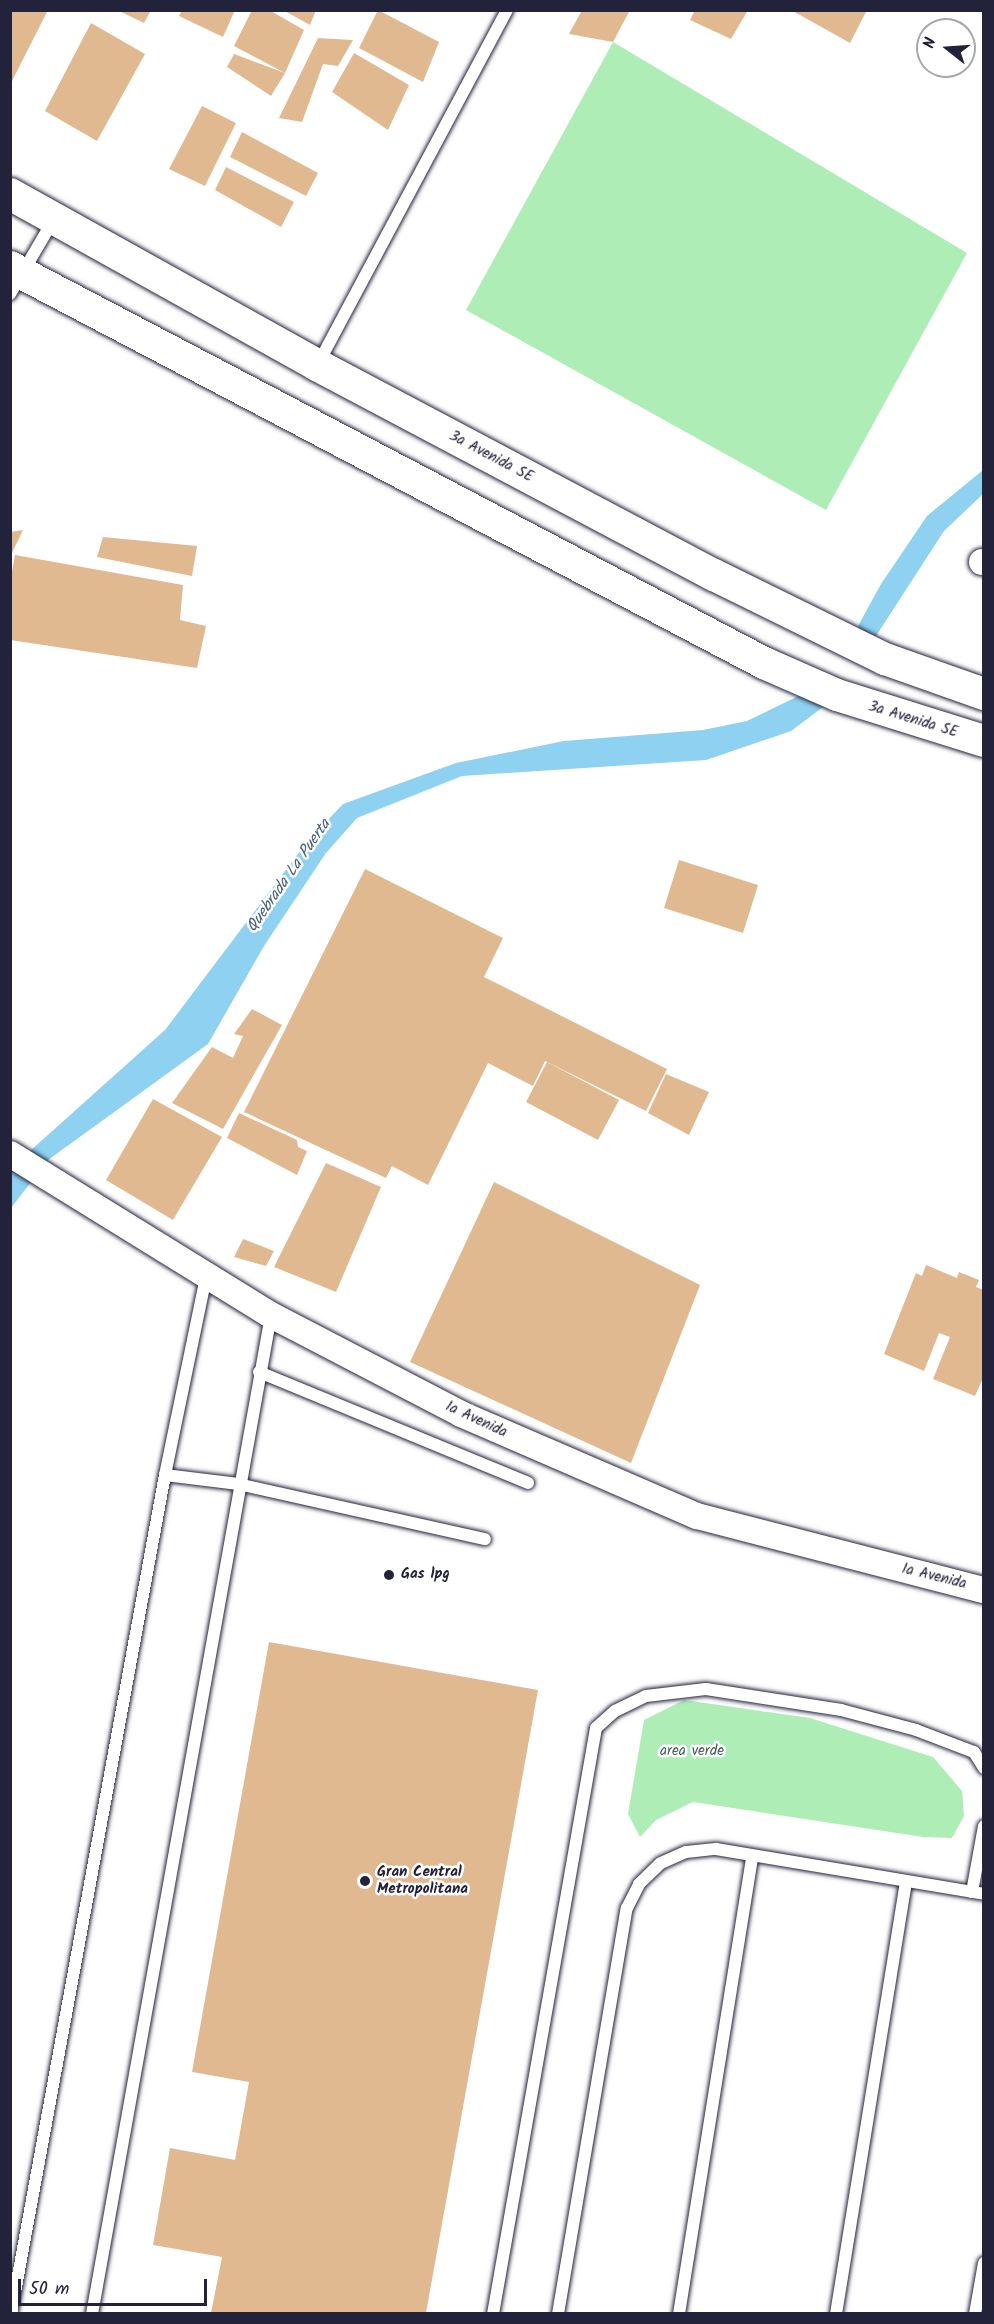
<!DOCTYPE html>
<html>
<head>
<meta charset="utf-8">
<style>
  body { margin:0 }
  #map { position:relative; width:994px; height:2324px; overflow:hidden; background:#fff; font-family:Kalam,sans-serif }
  div>[style] { position:absolute }
  [style*='--x'] { left:calc(var(--x)*1px); top:calc(var(--y)*1px); width:calc(var(--w)*1px); rotate:calc(var(--a)*1deg) }
  .green>* { inset:0; background:#aeedb5 }
  .water>* { inset:0; background:#8ed1f0 }
  .building>* { inset:0; background:#e1b991 }
  .roads { filter:drop-shadow(0 0 2px #22223b) drop-shadow(0 0 2px #22223b) }
  .service>* { height:12px; margin:-6px; padding:0 6px; transform-origin:6px; border-radius:6px; background:#fff }
  .minor>* { height:26px; margin:-13px; padding:0 13px; transform-origin:13px; border-radius:13px; background:#fff }
  .tertiary>* { height:32px; margin:-16px; padding:0 16px; transform-origin:16px; border-radius:16px; background:#fff }
  .dots>* { width:16px; height:16px; translate:-50% -50%; box-sizing:border-box; border:3px solid #fff; border-radius:50% }
  span { translate:-50% -50%; white-space:nowrap; text-align:center; line-height:1.15; -webkit-text-stroke:5px #fff; paint-order:stroke }
  .street-label { font-size:15px; color:#22223b }
  .poi-label { font-size:15px; color:#22223b; font-weight:700 }
  .left { translate:0 -50%; text-align:left }
  .park-label { font-size:15px; color:#4c5f60 }
  .water-label { font-size:16px; color:#485f7a; font-style:italic }
  .frame { position:absolute; inset:0; border:12px solid #22223b; pointer-events:none }
  .north { position:absolute; left:916px; top:18px; width:60px; height:60px; box-sizing:border-box; background:#fff; border:2px solid #a7a7b1; border-radius:50%; rotate:287deg; font-size:16px; font-weight:700; line-height:24px; text-align:center; color:#22223b }
  .north::after { content:''; display:block; margin:auto; width:21px; height:27px; background:#22223b; clip-path:polygon(50% 0,100% 100%,50% 72%,0 100%) }
  .scale { position:absolute; left:18px; top:2279px; width:189px; height:27px; box-sizing:border-box; border:3px solid #22223b; border-top:0; padding-left:8px; font-size:18px; line-height:21px; white-space:nowrap; color:#22223b; -webkit-text-stroke:4px #fff; paint-order:stroke }
</style>
</head>
<body>
<div id="map">
  <div class="green">
    <div style="clip-path:polygon(613px 42px,967px 253px,826px 510px,466px 310px)"></div>
    <div style="clip-path:polygon(684px 1700px,810px 1718px,933px 1757px,962px 1791px,964px 1816px,952px 1838px,923px 1837px,693px 1802px,656px 1820px,640px 1837px,628px 1814px,644px 1720px)"></div>
  </div>
  <div class="water">
    <div style="clip-path:polygon(983px 470px,983px 494px,944px 531px,876px 636px,863px 637px,858px 626px,881px 584px,927px 516px)"></div>
    <div style="clip-path:polygon(819px 686px,827px 704px,791px 731px,706px 760px,462px 776px,357px 818px,326px 853px,264px 946px,208px 1044px,48px 1160px,11px 1208px,11px 1168px,165px 1030px,307px 842px,343px 804px,456px 763px,564px 741px,703px 730px,747px 721px)"></div>
  </div>
  <div class="building">
    <div style="clip-path:polygon(10px 10px,48px 10px,10px 85px)"></div>
    <div style="clip-path:polygon(117px 10px,151px 10px,144px 23px)"></div>
    <div style="clip-path:polygon(182px 10px,235px 10px,223px 37px,179px 16px)"></div>
    <div style="clip-path:polygon(252px 10px,269px 10px,304px 30px,285px 73px,234px 46px)"></div>
    <div style="clip-path:polygon(283px 10px,316px 10px,310px 25px)"></div>
    <div style="clip-path:polygon(378px 10px,439px 42px,423px 82px,359px 48px)"></div>
    <div style="clip-path:polygon(582px 10px,630px 10px,613px 42px,569px 34px)"></div>
    <div style="clip-path:polygon(695px 10px,748px 10px,731px 39px,690px 20px)"></div>
    <div style="clip-path:polygon(791px 10px,867px 10px,850px 43px)"></div>
    <div style="clip-path:polygon(91px 23px,145px 54px,97px 141px,45px 111px)"></div>
    <div style="clip-path:polygon(318px 38px,353px 40px,338px 66px,323px 64px,302px 122px,279px 118px)"></div>
    <div style="clip-path:polygon(354px 53px,409px 85px,388px 130px,332px 92px)"></div>
    <div style="clip-path:polygon(234px 54px,285px 73px,271px 96px,227px 67px)"></div>
    <div style="clip-path:polygon(202px 106px,236px 123px,205px 186px,169px 169px)"></div>
    <div style="clip-path:polygon(242px 132px,318px 173px,306px 196px,230px 157px)"></div>
    <div style="clip-path:polygon(226px 167px,294px 202px,281px 227px,215px 190px)"></div>
    <div style="clip-path:polygon(23px 530px,10px 557px,10px 532px)"></div>
    <div style="clip-path:polygon(103px 537px,197px 546px,192px 576px,97px 557px)"></div>
    <div style="clip-path:polygon(15px 555px,183px 585px,180px 620px,206px 626px,197px 668px,10px 640px,10px 582px)"></div>
    <div style="clip-path:polygon(679px 860px,758px 885px,743px 933px,664px 908px)"></div>
    <div style="clip-path:polygon(365px 869px,503px 938px,484px 977px,667px 1069px,646px 1111px,545px 1061px,533px 1086px,488px 1063px,428px 1185px,392px 1166px,386px 1178px,244px 1112px)"></div>
    <div style="clip-path:polygon(252px 1009px,282px 1025px,223px 1129px,172px 1103px,212px 1047px,233px 1058px,243px 1036px,234px 1034px)"></div>
    <div style="clip-path:polygon(547px 1062px,619px 1100px,598px 1140px,526px 1102px)"></div>
    <div style="clip-path:polygon(666px 1074px,709px 1092px,689px 1135px,648px 1113px)"></div>
    <div style="clip-path:polygon(153px 1099px,222px 1137px,173px 1220px,106px 1180px)"></div>
    <div style="clip-path:polygon(239px 1113px,297px 1140px,298px 1147px,307px 1151px,297px 1175px,227px 1138px)"></div>
    <div style="clip-path:polygon(326px 1163px,381px 1187px,336px 1292px,274px 1267px)"></div>
    <div style="clip-path:polygon(494px 1182px,700px 1285px,631px 1463px,410px 1362px)"></div>
    <div style="clip-path:polygon(243px 1239px,274px 1251px,266px 1266px,234px 1257px)"></div>
    <div style="clip-path:polygon(926px 1265px,957px 1278px,959px 1272px,979px 1280px,976px 1287px,984px 1290px,984px 1376px,975px 1396px,933px 1379px,950px 1337px,939px 1333px,924px 1371px,884px 1354px,916px 1273px,922px 1276px)"></div>
    <div style="clip-path:polygon(269px 1642px,538px 1690px,426px 2313px,211px 2313px,222px 2257px,153px 2245px,170px 2148px,235px 2160px,249px 2082px,192px 2072px)"></div>
  </div>
  <div class="roads">
    <div class="service">
      <div style="--x:10;--y:294;--w:87;--a:-59.6"></div>
      <div style="--x:318;--y:364;--w:401;--a:-61.9"></div>
      <div style="--x:259;--y:1372;--w:291;--a:22.4"></div>
      <div style="--x:165;--y:1475;--w:74;--a:7"></div>
      <div style="--x:238;--y:1484;--w:253;--a:12.6"></div>
      <div style="--x:972;--y:1892;--w:67;--a:-79.7"></div>
      <div style="--x:11;--y:2314;--w:853;--a:-79.6"></div>
      <div style="--x:165;--y:1475;--w:206;--a:-78.3"></div>
      <div style="--x:92;--y:2314;--w:1015;--a:-79.84"></div>
      <div style="--x:493;--y:2314;--w:595;--a:-80.03"></div>
      <div style="--x:596;--y:1728;--w:25;--a:-42"></div>
      <div style="--x:615;--y:1711;--w:34;--a:-26"></div>
      <div style="--x:646;--y:1696;--w:60;--a:-6.7"></div>
      <div style="--x:706;--y:1689;--w:137;--a:8.8"></div>
      <div style="--x:841;--y:1710;--w:78;--a:14.9"></div>
      <div style="--x:916;--y:1730;--w:62;--a:20.8"></div>
      <div style="--x:974;--y:1752;--w:19;--a:58"></div>
      <div style="--x:558;--y:2314;--w:412;--a:-80.4"></div>
      <div style="--x:627;--y:1908;--w:27;--a:-63"></div>
      <div style="--x:639;--y:1884;--w:30;--a:-44"></div>
      <div style="--x:661;--y:1863;--w:27;--a:-24"></div>
      <div style="--x:686;--y:1852;--w:30;--a:-6"></div>
      <div style="--x:716;--y:1849;--w:272;--a:9.5"></div>
      <div style="--x:679;--y:2314;--w:464;--a:-80.9"></div>
      <div style="--x:836;--y:2314;--w:438;--a:-80.8"></div>
      <div style="--x:975;--y:2314;--w:52;--a:-80"></div>
    </div>
    <div class="minor">
      <div style="--x:982;--y:562;--w:2;--a:0"></div>
      <div style="--x:10;--y:1154;--w:307;--a:31.7"></div>
      <div style="--x:271;--y:1315;--w:214;--a:27.5"></div>
      <div style="--x:461;--y:1414;--w:257;--a:23.4"></div>
      <div style="--x:697;--y:1516;--w:296;--a:14.5"></div>
    </div>
    <div class="tertiary">
      <div style="--x:10;--y:194;--w:351;--a:29.1"></div>
      <div style="--x:317;--y:365;--w:449;--a:27.9"></div>
      <div style="--x:714;--y:575;--w:191;--a:26.2"></div>
      <div style="--x:885;--y:659;--w:105;--a:19.5"></div>
      <div style="--x:10;--y:267;--w:852;--a:27.71"></div>
      <div style="--x:764;--y:663;--w:80;--a:23.7"></div>
      <div style="--x:837;--y:695;--w:154;--a:17.4"></div>
    </div>
  </div>
  <div class="dots">
    <div style="left:389px;top:1575px;background:#22223b"></div>
    <div style="left:365px;top:1881px;background:#22223b"></div>
  </div>
  <div class="street-label">
    <span style="left:491px;top:457px;rotate:28deg">3a Avenida SE</span>
    <span style="left:913px;top:720px;rotate:17deg">3a Avenida SE</span>
    <span style="left:476px;top:1420px;rotate:25deg">1a Avenida</span>
    <span style="left:934px;top:1577px;rotate:14deg">1a Avenida</span>
  </div>
  <div class="poi-label">
    <span class="left" style="left:401px;top:1575px">Gas lpg</span>
    <span class="left" style="left:377px;top:1881px">Gran Central<br>Metropolitana</span>
  </div>
  <div class="park-label">
    <span style="left:692px;top:1752px">area verde</span>
  </div>
  <div class="water-label">
    <span style="left:289px;top:876px;rotate:-55deg">Quebrada La Puerta</span>
  </div>
  <div class="frame"></div>
  <div class="north">N</div>
  <div class="scale">50 m</div>
</div>
</body>
</html>
